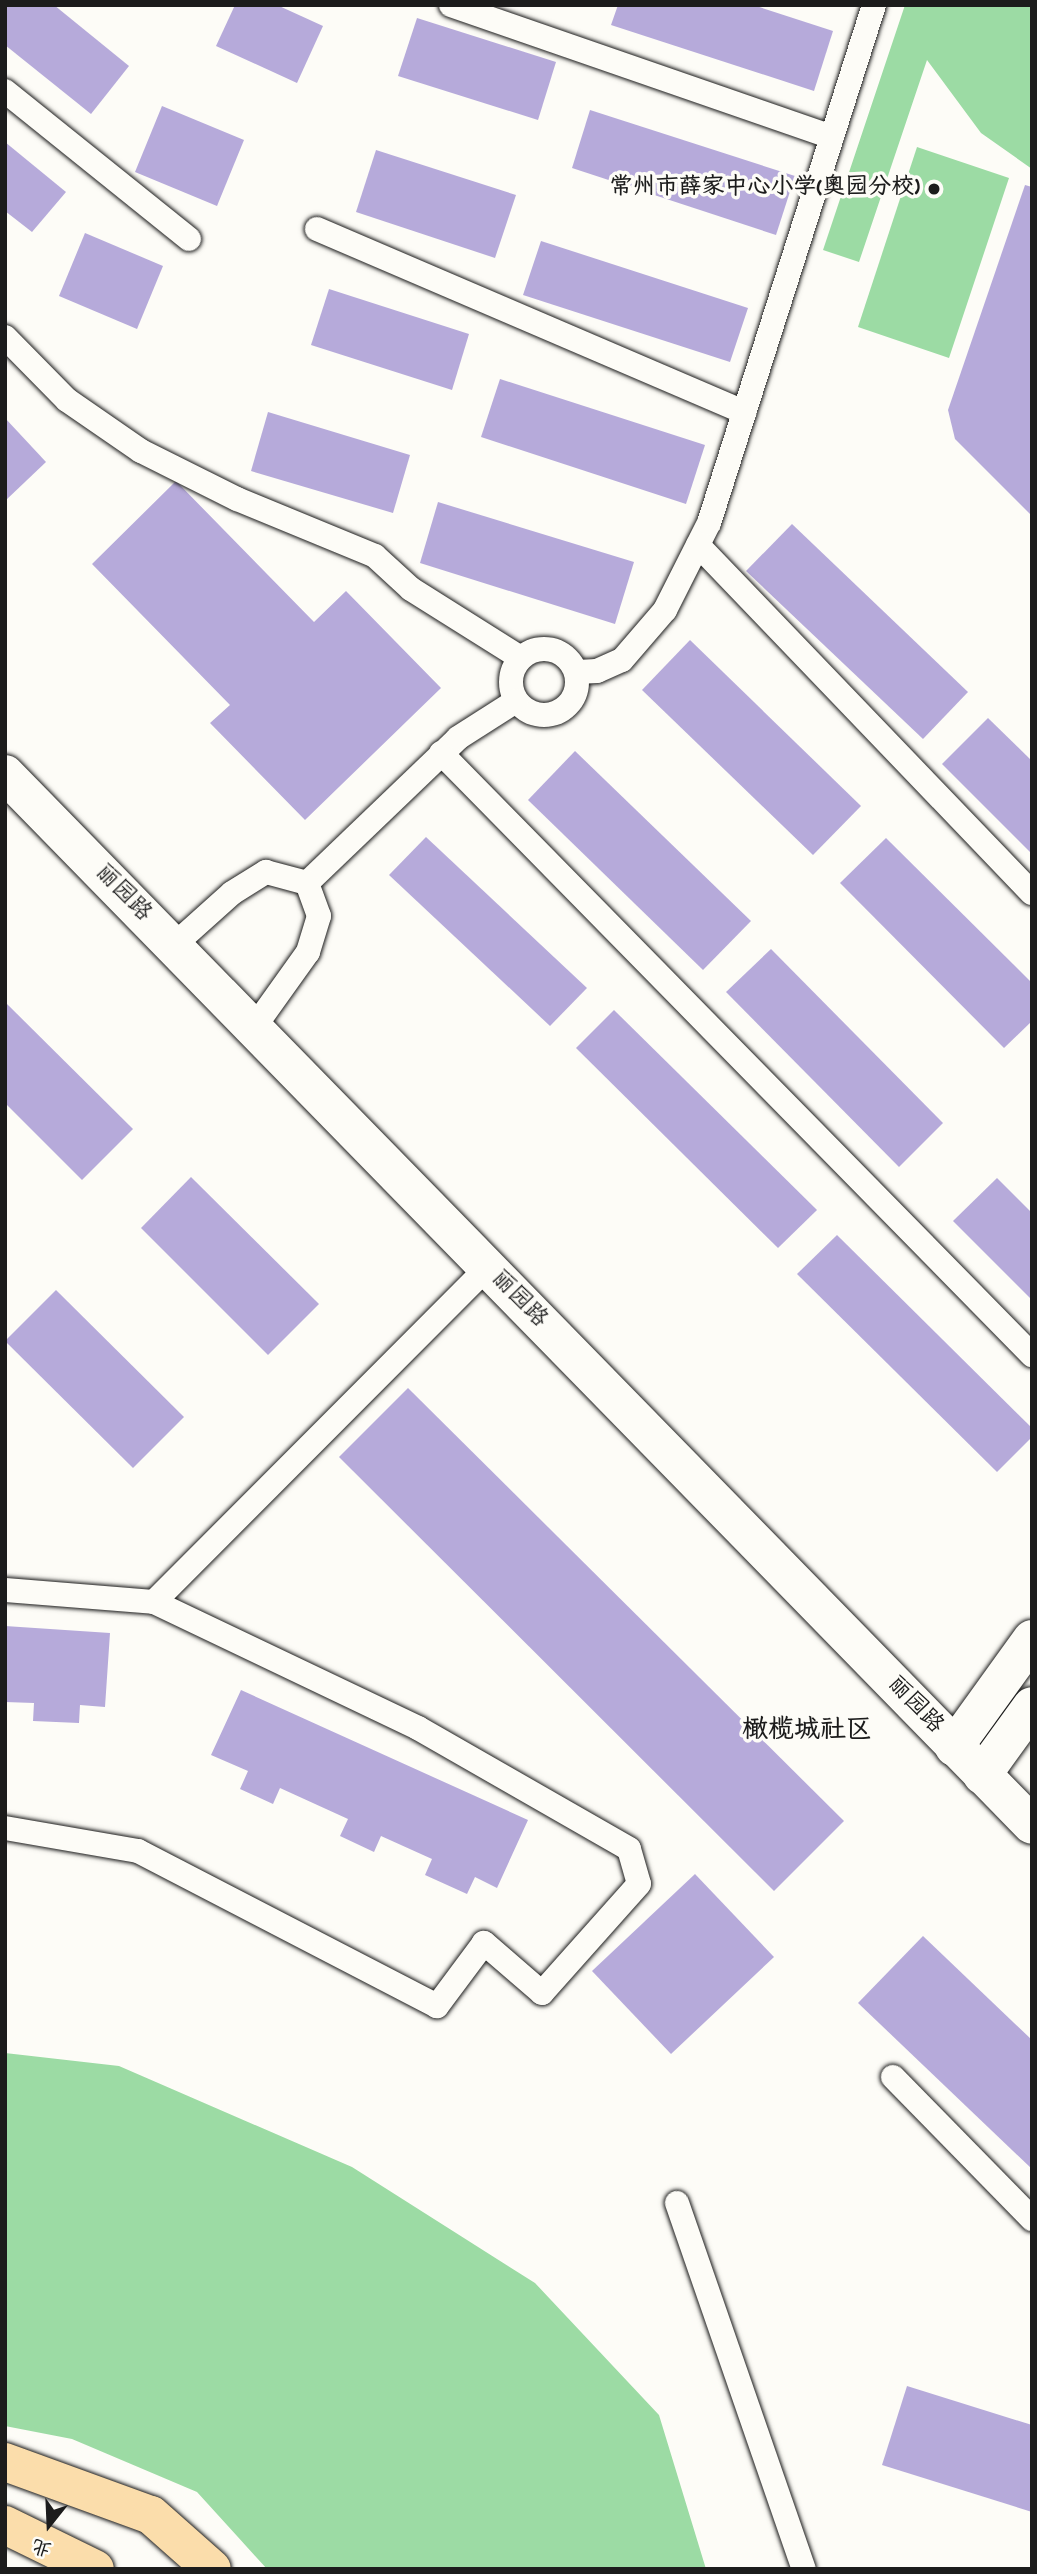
<!DOCTYPE html>
<html>
<head>
<meta charset="utf-8">
<style>
  body { margin:0 }
  #map { position:relative; width:1037px; height:2574px; overflow:hidden; background:#fdfcf7; font-family:Dekko,"LXGW WenKai TC",sans-serif }
  div>[style] { position:absolute }
  [style*='--x'] { left:calc(var(--x)*1px); top:calc(var(--y)*1px); width:calc(var(--w)*1px); rotate:calc(var(--a)*1deg) }
  .green>* { inset:0; background:#9cdba4 }
  .building>* { inset:0; background:#b6aada }
  .roads { filter:drop-shadow(0 0 2px #1c1c1c) drop-shadow(0 0 2px #1c1c1c) }
  .lane>* { height:24px; margin:-12px; padding:0 12px; transform-origin:12px; border-radius:12px; background:#fdfcf7 }
  .lane>.ring { margin:-12px; padding:0; box-sizing:content-box; background:none; border:24px solid #fdfcf7; border-radius:50% }
  .secondary>* { height:38px; margin:-19px; padding:0 19px; transform-origin:19px; border-radius:19px; background:#fdfcf7 }
  .highway>* { height:38px; margin:-19px; padding:0 19px; transform-origin:19px; border-radius:19px; background:#fbddab }
  .dots>* { width:19px; height:19px; translate:-50% -50%; box-sizing:border-box; border:4px solid #fdfcf7; border-radius:50% }
  span { translate:-50% -50%; white-space:nowrap; text-align:center; line-height:1.15; -webkit-text-stroke:7px #fdfcf7; paint-order:stroke }
  .poi-label { font-size:23px; color:#1c1c1c; font-weight:700 }
  .right { translate:-100% -50%; text-align:right }
  .street-label { font-size:23px; color:#1c1c1c }
  .quarter-label { font-size:26px; color:#1c1c1c; font-weight:700 }
  .frame { position:absolute; inset:0; border:7px solid #1c1c1c; pointer-events:none }
  .north { position:absolute; left:14px; top:2490px; width:70px; height:70px; -webkit-text-stroke:5px #fdfcf7; paint-order:stroke; rotate:198deg; font-size:19px; font-weight:700; line-height:28px; text-align:center; color:#1c1c1c }
  .north::after { content:''; display:block; margin:auto; width:24px; height:32px; background:#1c1c1c; clip-path:polygon(50% 0,100% 100%,50% 72%,0 100%) }
</style>
</head>
<body>
<div id="map">
  <div class="green">
    <div style="clip-path:polygon(905px 5px,1032px 5px,1032px 169px,981px 133px,927px 60px,859px 262px,823px 250px)"></div>
    <div style="clip-path:polygon(917px 147px,1009px 178px,949px 358px,858px 327px)"></div>
    <div style="clip-path:polygon(5px 2053px,119px 2066px,352px 2167px,535px 2283px,659px 2415px,706px 2569px,267px 2569px,197px 2492px,72px 2439px,5px 2426px)"></div>
  </div>
  <div class="building">
    <div style="clip-path:polygon(5px 5px,54px 5px,129px 66px,91px 114px,5px 45px)"></div>
    <div style="clip-path:polygon(235px 5px,277px 5px,323px 26px,297px 83px,216px 46px)"></div>
    <div style="clip-path:polygon(618px 5px,753px 5px,833px 31px,814px 91px,611px 25px)"></div>
    <div style="clip-path:polygon(417px 18px,556px 62px,538px 120px,398px 76px)"></div>
    <div style="clip-path:polygon(162px 106px,244px 140px,217px 206px,135px 172px)"></div>
    <div style="clip-path:polygon(590px 110px,795px 176px,776px 235px,572px 168px)"></div>
    <div style="clip-path:polygon(5px 142px,66px 192px,32px 232px,5px 211px)"></div>
    <div style="clip-path:polygon(376px 150px,516px 195px,495px 258px,356px 212px)"></div>
    <div style="clip-path:polygon(1025px 185px,1032px 187px,1032px 516px,955px 439px,948px 410px)"></div>
    <div style="clip-path:polygon(85px 233px,163px 266px,137px 329px,59px 296px)"></div>
    <div style="clip-path:polygon(541px 241px,748px 308px,730px 362px,523px 295px)"></div>
    <div style="clip-path:polygon(329px 289px,469px 334px,452px 390px,311px 345px)"></div>
    <div style="clip-path:polygon(500px 379px,705px 445px,686px 504px,481px 437px)"></div>
    <div style="clip-path:polygon(268px 412px,410px 455px,393px 513px,251px 471px)"></div>
    <div style="clip-path:polygon(5px 418px,46px 462px,5px 501px)"></div>
    <div style="clip-path:polygon(176px 481px,314px 622px,346px 591px,441px 688px,305px 820px,210px 723px,230px 705px,92px 564px)"></div>
    <div style="clip-path:polygon(438px 502px,634px 562px,615px 624px,420px 563px)"></div>
    <div style="clip-path:polygon(792px 524px,968px 692px,923px 739px,746px 571px)"></div>
    <div style="clip-path:polygon(690px 640px,861px 806px,813px 855px,642px 690px)"></div>
    <div style="clip-path:polygon(988px 718px,1032px 761px,1032px 854px,942px 764px)"></div>
    <div style="clip-path:polygon(575px 751px,751px 921px,703px 970px,528px 800px)"></div>
    <div style="clip-path:polygon(426px 837px,587px 988px,550px 1026px,389px 875px)"></div>
    <div style="clip-path:polygon(886px 838px,1032px 983px,1032px 1021px,1004px 1048px,840px 883px)"></div>
    <div style="clip-path:polygon(771px 949px,943px 1123px,899px 1167px,726px 992px)"></div>
    <div style="clip-path:polygon(5px 1002px,133px 1129px,82px 1180px,5px 1103px)"></div>
    <div style="clip-path:polygon(614px 1010px,817px 1210px,778px 1248px,576px 1048px)"></div>
    <div style="clip-path:polygon(191px 1177px,319px 1304px,268px 1355px,141px 1228px)"></div>
    <div style="clip-path:polygon(997px 1178px,1032px 1213px,1032px 1300px,953px 1221px)"></div>
    <div style="clip-path:polygon(837px 1235px,1032px 1428px,1032px 1437px,997px 1472px,797px 1274px)"></div>
    <div style="clip-path:polygon(56px 1290px,184px 1417px,133px 1468px,5px 1341px)"></div>
    <div style="clip-path:polygon(408px 1388px,844px 1821px,774px 1891px,339px 1457px)"></div>
    <div style="clip-path:polygon(5px 1626px,110px 1633px,105px 1707px,80px 1705px,79px 1723px,33px 1721px,34px 1703px,5px 1702px)"></div>
    <div style="clip-path:polygon(241px 1690px,528px 1820px,497px 1888px,475px 1877px,467px 1894px,425px 1875px,432px 1859px,381px 1836px,374px 1852px,340px 1836px,348px 1819px,280px 1788px,273px 1804px,240px 1789px,248px 1771px,211px 1755px)"></div>
    <div style="clip-path:polygon(695px 1874px,774px 1957px,671px 2054px,592px 1971px)"></div>
    <div style="clip-path:polygon(923px 1936px,1032px 2040px,1032px 2169px,858px 2003px)"></div>
    <div style="clip-path:polygon(907px 2386px,1032px 2425px,1032px 2512px,882px 2465px)"></div>
  </div>
  <div class="roads">
    <div class="lane">
      <div style="--x:451;--y:5;--w:403;--a:19.1"></div>
      <div style="--x:5;--y:91;--w:236;--a:38.8"></div>
      <div style="--x:317;--y:229;--w:465;--a:23.2"></div>
      <div style="--x:5;--y:337;--w:88;--a:45.5"></div>
      <div style="--x:67;--y:400;--w:90;--a:34.6"></div>
      <div style="--x:141;--y:451;--w:107;--a:26.6"></div>
      <div style="--x:237;--y:499;--w:149;--a:22.4"></div>
      <div style="--x:375;--y:556;--w:49;--a:42.5"></div>
      <div style="--x:411;--y:589;--w:128;--a:32.2"></div>
      <div style="--x:698;--y:545;--w:482;--a:46.2"></div>
      <div class="ring" style="left:511px;top:649px;width:42px;height:42px"></div>
      <div style="--x:577;--y:672;--w:20;--a:-3"></div>
      <div style="--x:597;--y:671;--w:27;--a:-24"></div>
      <div style="--x:622;--y:660;--w:66;--a:-49.3"></div>
      <div style="--x:665;--y:610;--w:97;--a:-63.2"></div>
      <div style="--x:709;--y:523;--w:544;--a:-72.33"></div>
      <div style="--x:441;--y:753;--w:844;--a:45.53"></div>
      <div style="--x:307;--y:883;--w:209;--a:-43.8"></div>
      <div style="--x:458;--y:738;--w:69;--a:-32.5"></div>
      <div style="--x:173;--y:946;--w:79;--a:-41.9"></div>
      <div style="--x:232;--y:893;--w:40;--a:-32"></div>
      <div style="--x:266;--y:872;--w:42;--a:15"></div>
      <div style="--x:307;--y:883;--w:35;--a:70"></div>
      <div style="--x:319;--y:916;--w:38;--a:107"></div>
      <div style="--x:308;--y:952;--w:95;--a:125.5"></div>
      <div style="--x:5;--y:1590;--w:149;--a:4.6"></div>
      <div style="--x:154;--y:1602;--w:293;--a:25.5"></div>
      <div style="--x:418;--y:1728;--w:243;--a:29.8"></div>
      <div style="--x:629;--y:1849;--w:36;--a:74"></div>
      <div style="--x:639;--y:1884;--w:146;--a:131.7"></div>
      <div style="--x:542;--y:1993;--w:77;--a:-139.2"></div>
      <div style="--x:484;--y:1943;--w:79;--a:126.7"></div>
      <div style="--x:437;--y:2006;--w:337;--a:-152.6"></div>
      <div style="--x:138;--y:1851;--w:135;--a:-170.2"></div>
      <div style="--x:154;--y:1602;--w:472;--a:-45.1"></div>
      <div style="--x:893;--y:2077;--w:199;--a:45.6"></div>
      <div style="--x:677;--y:2203;--w:387;--a:70.9"></div>
    </div>
    <div class="secondary">
      <div style="--x:5;--y:774;--w:1469;--a:45.66"></div>
      <div style="--x:954;--y:1747;--w:133;--a:-54.2"></div>
      <div style="--x:982;--y:1775;--w:85;--a:-54.1"></div>
    </div>
    <div class="highway">
      <div style="--x:5;--y:2462;--w:155;--a:20"></div>
      <div style="--x:151;--y:2515;--w:81;--a:41.5"></div>
      <div style="--x:5;--y:2525;--w:100;--a:26.1"></div>
    </div>
  </div>
  <div class="dots">
    <div style="left:934px;top:189px;background:#1c1c1c"></div>
  </div>
  <div class="poi-label">
    <span class="right" style="left:920px;top:189px">常州市薛家中心小学(奥园分校)</span>
  </div>
  <div class="street-label">
    <span style="left:122px;top:894px;rotate:46deg">丽园路</span>
    <span style="left:518px;top:1300px;rotate:46deg">丽园路</span>
    <span style="left:914px;top:1706px;rotate:46deg">丽园路</span>
  </div>
  <div class="quarter-label">
    <span style="left:807px;top:1732px">橄榄城社区</span>
  </div>
  <div class="frame"></div>
  <div class="north">北</div>
</div>
</body>
</html>
